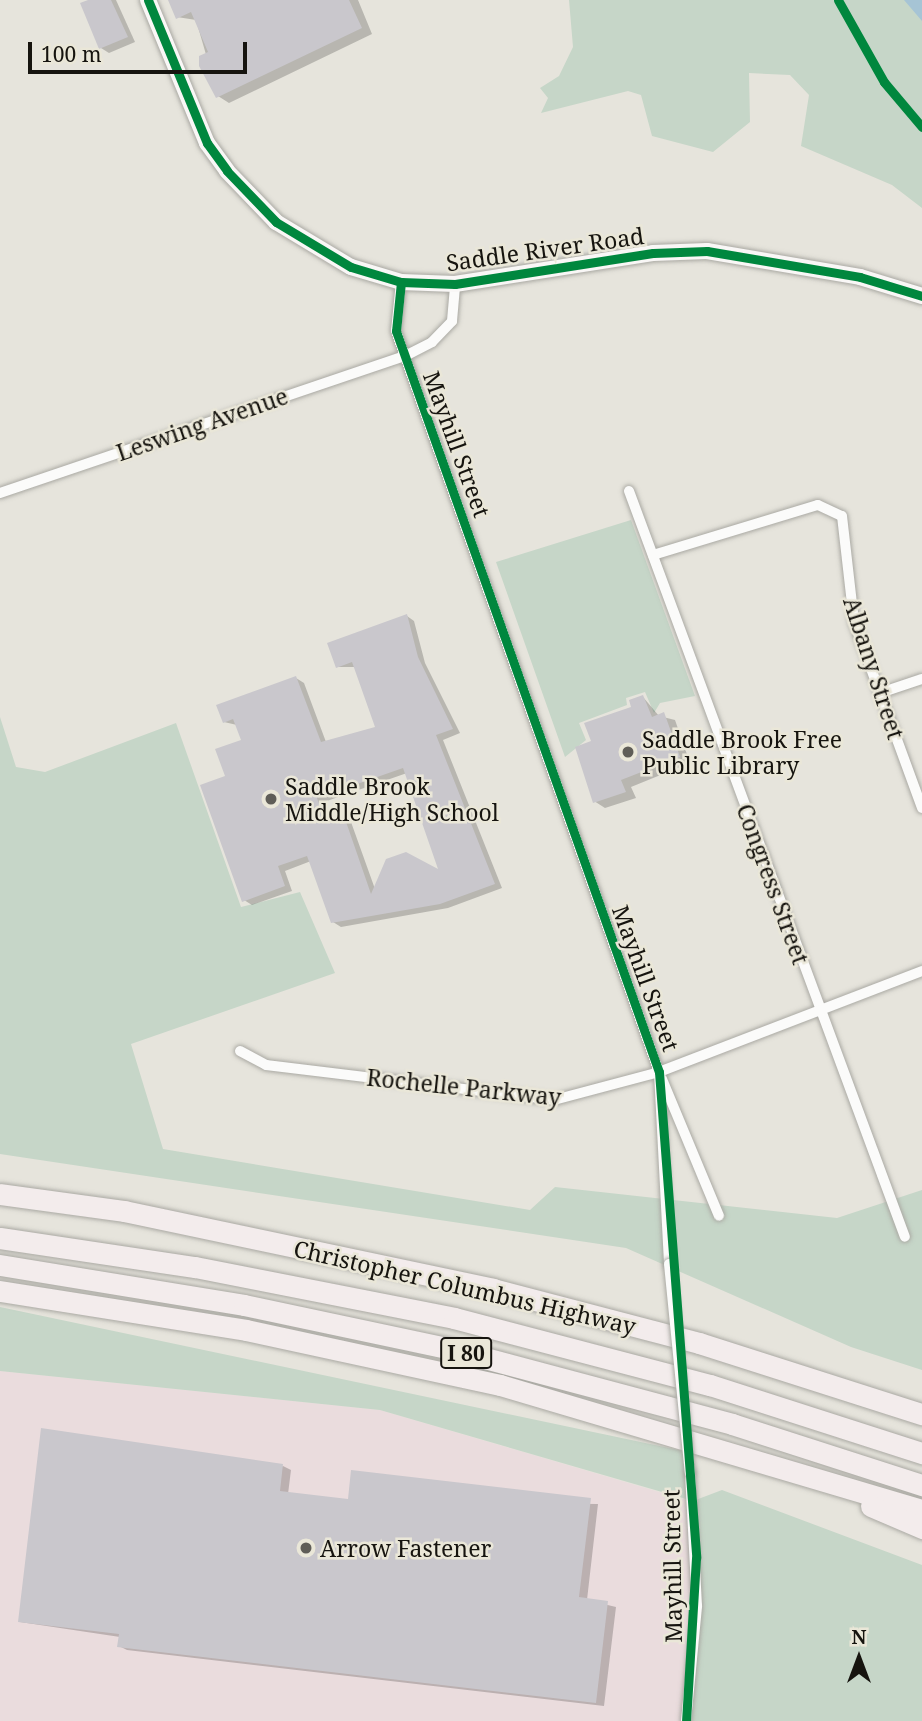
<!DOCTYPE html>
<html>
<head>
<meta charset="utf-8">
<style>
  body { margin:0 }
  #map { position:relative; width:922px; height:1721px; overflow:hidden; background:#e6e4dc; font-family:"Noto Serif",serif }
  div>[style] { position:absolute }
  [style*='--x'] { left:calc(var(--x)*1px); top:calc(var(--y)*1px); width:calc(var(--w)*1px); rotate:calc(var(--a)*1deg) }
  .industrial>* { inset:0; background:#eadcdd }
  .green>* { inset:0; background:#c6d6c8 }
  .water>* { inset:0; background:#a6c4d5 }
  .shadow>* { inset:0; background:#0003 }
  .building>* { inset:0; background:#c9c7cc }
  .roads { filter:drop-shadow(0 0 2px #aaa9a3) drop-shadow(0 0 2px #aaa9a3) }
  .street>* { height:10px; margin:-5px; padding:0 5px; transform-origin:5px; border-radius:5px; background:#fbfbfa }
  .secondary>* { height:16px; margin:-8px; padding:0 8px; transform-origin:8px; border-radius:8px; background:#f9f7f6 }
  .highway>* { height:21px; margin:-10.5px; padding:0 10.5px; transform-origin:10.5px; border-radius:10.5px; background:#f3ecec }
  .bridges { filter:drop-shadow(0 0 2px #aaa9a3) drop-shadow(0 0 2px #aaa9a3) }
  .street-bridge>* { height:10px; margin:-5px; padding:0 5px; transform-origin:5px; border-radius:5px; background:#fbfbfa }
  .cycleway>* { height:9px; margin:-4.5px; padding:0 4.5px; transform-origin:4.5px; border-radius:4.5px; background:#00873e }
  .dots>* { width:19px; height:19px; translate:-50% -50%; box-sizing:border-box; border:4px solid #eae7d8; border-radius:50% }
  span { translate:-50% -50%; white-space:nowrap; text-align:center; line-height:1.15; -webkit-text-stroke:5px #eae7d8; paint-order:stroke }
  .shield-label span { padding:2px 5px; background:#eae7d8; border:2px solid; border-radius:5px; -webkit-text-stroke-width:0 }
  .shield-label { font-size:21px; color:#16140f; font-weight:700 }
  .street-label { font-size:23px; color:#16140f }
  .poi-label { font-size:23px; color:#16140f }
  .left { translate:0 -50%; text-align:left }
  .north { position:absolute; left:824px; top:1623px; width:70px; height:70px; -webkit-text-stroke:5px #eae7d8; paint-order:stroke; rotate:0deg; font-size:19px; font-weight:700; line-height:28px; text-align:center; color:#16140f }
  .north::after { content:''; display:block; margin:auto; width:24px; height:32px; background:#16140f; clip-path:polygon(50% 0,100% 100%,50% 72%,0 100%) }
  .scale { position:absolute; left:28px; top:42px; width:219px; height:32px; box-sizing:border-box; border:4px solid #16140f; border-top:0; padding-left:9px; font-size:21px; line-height:24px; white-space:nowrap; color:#16140f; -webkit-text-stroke:5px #eae7d8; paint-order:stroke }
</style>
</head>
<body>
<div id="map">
  <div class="industrial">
    <div style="clip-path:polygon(0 1371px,380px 1410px,693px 1502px,699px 1565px,687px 1721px,0 1721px)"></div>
  </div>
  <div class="green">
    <div style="clip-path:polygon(569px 0,922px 0,922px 208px,892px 185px,801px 146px,809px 95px,790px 75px,749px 73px,750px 122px,713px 152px,652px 136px,641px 95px,628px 91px,541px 113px,548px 98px,540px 88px,559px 76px,573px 47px)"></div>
    <div style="clip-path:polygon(631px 520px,695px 696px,660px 703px,654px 713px,645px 692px,626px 698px,627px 705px,579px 723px,586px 740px,565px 757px,496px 562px)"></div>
    <div style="clip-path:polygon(0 717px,16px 767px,45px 772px,176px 723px,241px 907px,300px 892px,335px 973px,131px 1044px,163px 1149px,530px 1210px,555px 1187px,837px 1218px,922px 1190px,922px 1370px,851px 1347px,626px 1248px,0 1154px)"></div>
    <div style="clip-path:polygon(0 1307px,688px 1452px,693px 1501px,722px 1490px,922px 1565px,922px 1721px,687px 1721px,699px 1565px,693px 1501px,380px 1410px,0 1371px)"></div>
  </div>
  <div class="water">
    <div style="clip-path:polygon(904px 0,922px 0,922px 21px)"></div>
  </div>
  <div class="shadow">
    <div style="clip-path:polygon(92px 0,116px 0,135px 42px,109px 53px,101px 48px)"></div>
    <div style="clip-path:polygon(170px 0,358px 0,372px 34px,229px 103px,218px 96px,196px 20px,177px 17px)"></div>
    <div style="clip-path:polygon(evenodd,407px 616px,414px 621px,425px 663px,460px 733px,443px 740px,502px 888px,448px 908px,341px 927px,333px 922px,311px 861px,285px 871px,292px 891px,252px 905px,244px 900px,227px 777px,243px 741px,237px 725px,224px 722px,296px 678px,304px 683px,326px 742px,378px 728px,356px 667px,337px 667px,407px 616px,407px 773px,442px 872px,375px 889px,351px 822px,331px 822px,324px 802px,407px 773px)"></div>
    <div style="clip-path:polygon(643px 697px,659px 716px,675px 720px,690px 763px,631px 787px,636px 798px,605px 808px,594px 801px,593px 742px)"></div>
    <div style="clip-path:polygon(283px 1466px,291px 1470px,288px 1494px,349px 1501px,598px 1504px,587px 1600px,616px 1607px,604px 1706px,127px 1650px,119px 1646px,120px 1637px,20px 1622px)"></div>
  </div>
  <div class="building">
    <div style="clip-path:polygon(88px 0,111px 0,128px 37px,99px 49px,80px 3px)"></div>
    <div style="clip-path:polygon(168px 0,349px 0,362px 28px,216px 98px,199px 66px,199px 56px,208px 52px,191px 12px,176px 19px)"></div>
    <div style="clip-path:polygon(evenodd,407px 614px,418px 657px,453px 729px,436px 735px,495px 884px,440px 904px,331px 923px,307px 856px,278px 866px,285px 886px,242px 902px,200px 785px,225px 776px,215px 749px,241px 740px,233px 719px,223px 723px,216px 705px,296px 676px,321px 742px,375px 727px,352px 662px,336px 668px,327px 643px,407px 614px,403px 768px,438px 869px,406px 852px,386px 859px,371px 894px,344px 816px,325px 822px,317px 798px,403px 768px)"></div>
    <div style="clip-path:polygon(643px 695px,652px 717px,664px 712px,680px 757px,621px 780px,626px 792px,593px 803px,575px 747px,591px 741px,584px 723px,631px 707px,629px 700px)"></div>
    <div style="clip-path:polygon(41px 1428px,283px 1464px,280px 1491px,348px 1499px,351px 1470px,591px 1498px,579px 1597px,608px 1601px,596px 1703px,117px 1647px,119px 1634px,18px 1622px)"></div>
  </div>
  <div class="roads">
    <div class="street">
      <div style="--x:401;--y:282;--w:49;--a:95.8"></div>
      <div style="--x:396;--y:331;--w:786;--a:70.46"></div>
      <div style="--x:659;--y:1072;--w:192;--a:87"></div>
      <div style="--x:629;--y:491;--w:795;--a:69.7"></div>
      <div style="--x:0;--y:493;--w:428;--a:-18.7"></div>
      <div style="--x:405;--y:356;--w:30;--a:-27"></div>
      <div style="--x:432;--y:342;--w:29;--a:-46"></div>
      <div style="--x:452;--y:321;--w:37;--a:-85"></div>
      <div style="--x:653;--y:555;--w:172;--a:-16.9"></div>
      <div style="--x:818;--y:505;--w:26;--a:25"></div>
      <div style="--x:842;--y:516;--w:107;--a:83.5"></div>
      <div style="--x:854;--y:622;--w:198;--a:69.9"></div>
      <div style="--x:880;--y:693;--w:44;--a:-18.4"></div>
      <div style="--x:240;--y:1051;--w:30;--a:28"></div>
      <div style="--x:266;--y:1065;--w:290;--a:6.9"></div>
      <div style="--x:554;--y:1100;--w:109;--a:-14.9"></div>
      <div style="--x:659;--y:1072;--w:282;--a:-21"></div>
      <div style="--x:662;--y:1079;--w:148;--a:67.4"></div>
      <div style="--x:686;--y:1721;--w:116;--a:-84.5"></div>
      <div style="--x:697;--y:1606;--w:133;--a:-93"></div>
    </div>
    <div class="secondary">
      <div style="--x:148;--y:0;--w:155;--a:67.6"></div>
      <div style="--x:207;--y:143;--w:34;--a:54"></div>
      <div style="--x:227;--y:171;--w:71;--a:46.1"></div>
      <div style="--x:276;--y:222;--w:87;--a:31"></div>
      <div style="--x:351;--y:267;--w:52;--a:16.7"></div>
      <div style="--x:401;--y:282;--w:54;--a:2.1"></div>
      <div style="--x:455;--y:284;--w:200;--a:-8.9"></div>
      <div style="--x:653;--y:253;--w:54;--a:-2.1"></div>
      <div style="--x:707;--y:251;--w:155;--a:9.6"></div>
      <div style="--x:860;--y:277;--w:65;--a:17"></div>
    </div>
    <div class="highway">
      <div style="--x:0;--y:1194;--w:125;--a:7.8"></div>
      <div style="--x:124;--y:1211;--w:377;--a:11.9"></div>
      <div style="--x:493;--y:1289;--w:213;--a:14.7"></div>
      <div style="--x:699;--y:1343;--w:234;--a:17.7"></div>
      <div style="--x:0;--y:1238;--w:197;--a:8.5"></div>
      <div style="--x:195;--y:1267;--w:264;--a:11.1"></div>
      <div style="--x:454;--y:1318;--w:265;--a:14.7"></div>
      <div style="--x:710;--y:1385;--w:223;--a:17.8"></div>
      <div style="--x:0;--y:1265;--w:247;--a:9.3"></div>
      <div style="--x:244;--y:1305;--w:212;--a:12"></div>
      <div style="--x:451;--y:1349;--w:291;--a:14.9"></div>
      <div style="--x:732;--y:1424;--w:200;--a:17.8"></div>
      <div style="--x:0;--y:1291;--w:249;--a:9"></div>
      <div style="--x:246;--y:1330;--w:260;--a:12.2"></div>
      <div style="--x:500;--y:1385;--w:440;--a:16.5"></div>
      <div style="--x:871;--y:1506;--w:56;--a:23.3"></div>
    </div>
  </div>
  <div class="bridges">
    <div class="street-bridge">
      <div style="--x:669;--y:1264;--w:210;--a:84.3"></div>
    </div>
  </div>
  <div class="cycleway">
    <div style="--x:148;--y:0;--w:155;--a:67.6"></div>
    <div style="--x:207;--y:143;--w:34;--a:54"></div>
    <div style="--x:227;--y:171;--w:71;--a:46.1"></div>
    <div style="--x:276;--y:222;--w:87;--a:31"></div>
    <div style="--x:351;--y:267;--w:52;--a:16.7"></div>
    <div style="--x:401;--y:282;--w:54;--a:2.1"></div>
    <div style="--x:455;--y:284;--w:200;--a:-8.9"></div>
    <div style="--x:653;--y:253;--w:54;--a:-2.1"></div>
    <div style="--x:707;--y:251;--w:155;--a:9.6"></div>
    <div style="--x:860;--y:277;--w:65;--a:17"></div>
    <div style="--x:838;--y:0;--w:94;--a:60.7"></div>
    <div style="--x:884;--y:82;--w:59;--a:49.8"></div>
    <div style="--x:401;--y:282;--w:49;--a:95.8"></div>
    <div style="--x:396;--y:331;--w:786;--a:70.46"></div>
    <div style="--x:659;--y:1072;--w:487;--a:85.6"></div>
    <div style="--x:696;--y:1558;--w:163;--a:93.5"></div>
  </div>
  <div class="dots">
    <div style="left:628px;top:752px;background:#5f5d57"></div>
    <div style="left:271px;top:799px;background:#5f5d57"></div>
    <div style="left:306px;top:1548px;background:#5f5d57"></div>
  </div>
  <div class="shield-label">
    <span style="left:466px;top:1353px">I 80</span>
  </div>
  <div class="street-label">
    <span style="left:545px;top:249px;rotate:-8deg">Saddle River Road</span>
    <span style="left:202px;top:424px;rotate:-19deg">Leswing Avenue</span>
    <span style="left:457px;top:444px;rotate:70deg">Mayhill Street</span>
    <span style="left:874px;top:668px;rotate:72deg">Albany Street</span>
    <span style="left:773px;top:884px;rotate:70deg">Congress Street</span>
    <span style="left:646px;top:978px;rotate:70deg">Mayhill Street</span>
    <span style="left:464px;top:1087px;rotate:6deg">Rochelle Parkway</span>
    <span style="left:465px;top:1287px;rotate:13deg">Christopher Columbus Highway</span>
    <span style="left:672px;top:1566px;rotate:-91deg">Mayhill Street</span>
  </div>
  <div class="poi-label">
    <span class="left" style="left:642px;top:752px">Saddle Brook Free<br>Public Library</span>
    <span class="left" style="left:285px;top:799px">Saddle Brook<br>Middle/High School</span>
    <span class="left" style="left:320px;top:1548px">Arrow Fastener</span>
  </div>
  <div class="north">N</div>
  <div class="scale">100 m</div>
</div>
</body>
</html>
